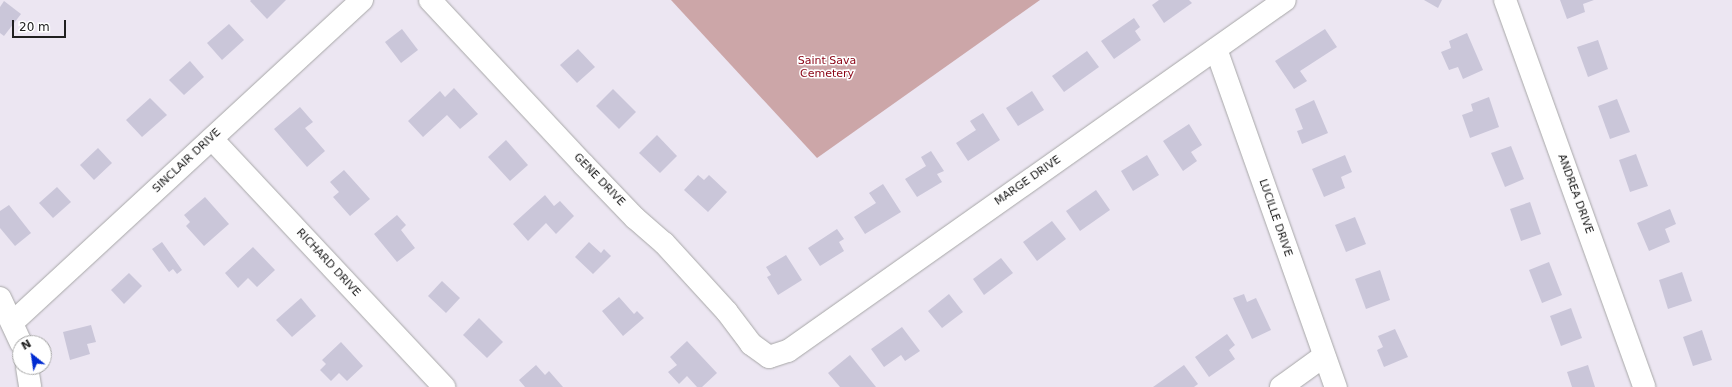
<!DOCTYPE html>
<html>
<head>
<meta charset="utf-8">
<style>
  body { margin:0 }
  #map { position:relative; width:1732px; height:387px; overflow:hidden; background:#ece6f2; font-family:"DejaVu Sans",sans-serif }
  div>[style] { position:absolute }
  [style*='--x'] { left:calc(var(--x)*1px); top:calc(var(--y)*1px); width:calc(var(--w)*1px); rotate:calc(var(--a)*1deg) }
  .cemetery>* { inset:0; background:#cca6a8 }
  .building>* { inset:0; background:#cac6d9 }
  .roads { filter:drop-shadow(0 0 1px #a7a7a7) drop-shadow(0 0 1px #a7a7a7) }
  .minor>* { height:22px; margin:-11px; padding:0 11px; transform-origin:11px; border-radius:11px; background:#fff }
  span { translate:-50% -50%; white-space:nowrap; text-align:center; line-height:1.15; -webkit-text-stroke:3px #fff; paint-order:stroke }
  .park-label { font-size:11px; color:#8a0314 }
  .street-label { font-size:11px; color:#202020 }
  .north { position:absolute; left:12px; top:335px; width:40px; height:40px; box-sizing:border-box; background:#fff; border:1px solid #a6a6a6; border-radius:50%; rotate:330deg; font-size:11px; font-weight:700; line-height:16px; text-align:center; color:#202020 }
  .north::after { content:''; display:block; margin:auto; width:14px; height:18px; background:#002bd1; clip-path:polygon(50% 0,100% 100%,50% 72%,0 100%) }
  .scale { position:absolute; left:12px; top:20px; width:54px; height:18px; box-sizing:border-box; border:2px solid #202020; border-top:0; padding-left:5px; font-size:12px; line-height:14px; white-space:nowrap; color:#202020; -webkit-text-stroke:3px #fff; paint-order:stroke }
</style>
</head>
<body>
<div id="map">
  <div class="cemetery">
    <div style="clip-path:polygon(671px 0,1040px 0,817px 158px)"></div>
  </div>
  <div class="building">
    <div style="clip-path:polygon(286px 0,267px 19px,250px 1px,251px 0)"></div>
    <div style="clip-path:polygon(1159px 0,1189px 0,1192px 3px,1164px 23px,1152px 5px)"></div>
    <div style="clip-path:polygon(1424px 0,1442px 0,1438px 8px)"></div>
    <div style="clip-path:polygon(1560px 0,1594px 0,1583px 4px,1585px 12px,1567px 19px)"></div>
    <div style="clip-path:polygon(4px 1px,21px 14px,4px 36px,0 33px,0 7px)"></div>
    <div style="clip-path:polygon(1134px 18px,1140px 27px,1135px 31px,1141px 40px,1114px 59px,1101px 41px)"></div>
    <div style="clip-path:polygon(229px 24px,244px 40px,222px 60px,207px 43px)"></div>
    <div style="clip-path:polygon(402px 29px,418px 50px,401px 63px,385px 42px)"></div>
    <div style="clip-path:polygon(1325px 29px,1337px 47px,1300px 71px,1307px 81px,1294px 89px,1275px 61px)"></div>
    <div style="clip-path:polygon(1467px 33px,1483px 70px,1463px 79px,1458px 67px,1449px 70px,1441px 52px,1451px 48px,1449px 41px)"></div>
    <div style="clip-path:polygon(1598px 40px,1608px 69px,1588px 77px,1577px 47px)"></div>
    <div style="clip-path:polygon(578px 49px,595px 67px,577px 83px,560px 65px)"></div>
    <div style="clip-path:polygon(1087px 51px,1099px 67px,1064px 92px,1052px 76px)"></div>
    <div style="clip-path:polygon(190px 61px,204px 77px,184px 95px,169px 80px)"></div>
    <div style="clip-path:polygon(454px 88px,478px 114px,460px 129px,447px 115px,423px 137px,408px 121px,440px 91px,445px 97px)"></div>
    <div style="clip-path:polygon(613px 89px,636px 112px,619px 129px,596px 106px)"></div>
    <div style="clip-path:polygon(1032px 91px,1044px 110px,1018px 126px,1006px 108px)"></div>
    <div style="clip-path:polygon(1489px 97px,1499px 127px,1470px 138px,1462px 115px,1473px 111px,1471px 104px)"></div>
    <div style="clip-path:polygon(150px 98px,167px 115px,142px 137px,126px 120px)"></div>
    <div style="clip-path:polygon(1617px 99px,1630px 132px,1610px 139px,1598px 106px)"></div>
    <div style="clip-path:polygon(1314px 100px,1328px 133px,1302px 144px,1297px 131px,1303px 129px,1295px 109px)"></div>
    <div style="clip-path:polygon(300px 107px,313px 122px,305px 128px,325px 151px,307px 167px,274px 129px)"></div>
    <div style="clip-path:polygon(983px 113px,1000px 140px,968px 161px,956px 143px,976px 130px,970px 121px)"></div>
    <div style="clip-path:polygon(1189px 124px,1202px 145px,1191px 152px,1197px 161px,1183px 171px,1163px 141px)"></div>
    <div style="clip-path:polygon(657px 135px,677px 156px,660px 173px,639px 153px)"></div>
    <div style="clip-path:polygon(506px 140px,528px 165px,510px 181px,488px 157px)"></div>
    <div style="clip-path:polygon(1511px 146px,1524px 179px,1505px 187px,1491px 153px)"></div>
    <div style="clip-path:polygon(98px 148px,112px 163px,94px 180px,80px 165px)"></div>
    <div style="clip-path:polygon(931px 151px,944px 171px,937px 174px,942px 182px,917px 197px,905px 179px,926px 166px,921px 157px)"></div>
    <div style="clip-path:polygon(1636px 154px,1648px 186px,1630px 192px,1619px 160px)"></div>
    <div style="clip-path:polygon(1147px 155px,1159px 175px,1133px 191px,1121px 171px)"></div>
    <div style="clip-path:polygon(1345px 155px,1352px 172px,1341px 177px,1345px 188px,1324px 197px,1312px 169px)"></div>
    <div style="clip-path:polygon(344px 170px,370px 199px,350px 216px,333px 197px,339px 192px,330px 182px)"></div>
    <div style="clip-path:polygon(698px 175px,704px 180px,709px 175px,727px 192px,708px 212px,684px 190px)"></div>
    <div style="clip-path:polygon(883px 184px,901px 212px,865px 234px,854px 217px,876px 203px,869px 193px)"></div>
    <div style="clip-path:polygon(57px 187px,71px 202px,53px 218px,39px 203px)"></div>
    <div style="clip-path:polygon(1096px 190px,1110px 210px,1080px 231px,1066px 211px)"></div>
    <div style="clip-path:polygon(545px 195px,554px 206px,560px 201px,574px 216px,556px 234px,546px 223px,528px 241px,513px 224px)"></div>
    <div style="clip-path:polygon(205px 197px,229px 224px,204px 246px,186px 226px,190px 222px,184px 215px)"></div>
    <div style="clip-path:polygon(1530px 202px,1541px 234px,1521px 241px,1510px 209px)"></div>
    <div style="clip-path:polygon(9px 205px,31px 233px,15px 246px,0 228px,0 211px)"></div>
    <div style="clip-path:polygon(1670px 209px,1676px 224px,1665px 229px,1670px 242px,1649px 251px,1637px 223px)"></div>
    <div style="clip-path:polygon(397px 215px,406px 225px,401px 230px,415px 248px,397px 262px,374px 234px)"></div>
    <div style="clip-path:polygon(1355px 217px,1366px 244px,1346px 252px,1335px 225px)"></div>
    <div style="clip-path:polygon(1052px 221px,1066px 239px,1037px 261px,1023px 242px)"></div>
    <div style="clip-path:polygon(837px 229px,844px 239px,839px 242px,844px 251px,820px 266px,808px 248px)"></div>
    <div style="clip-path:polygon(162px 242px,182px 270px,177px 274px,173px 269px,169px 272px,152px 249px)"></div>
    <div style="clip-path:polygon(589px 242px,601px 253px,604px 249px,611px 256px,593px 274px,575px 257px)"></div>
    <div style="clip-path:polygon(253px 247px,275px 270px,257px 287px,248px 278px,238px 288px,225px 273px)"></div>
    <div style="clip-path:polygon(786px 255px,802px 280px,778px 295px,767px 277px,771px 275px,766px 267px)"></div>
    <div style="clip-path:polygon(1001px 258px,1013px 273px,984px 295px,973px 279px)"></div>
    <div style="clip-path:polygon(1549px 262px,1562px 295px,1542px 303px,1529px 270px)"></div>
    <div style="clip-path:polygon(1380px 270px,1390px 300px,1366px 309px,1355px 279px)"></div>
    <div style="clip-path:polygon(1682px 272px,1692px 301px,1668px 309px,1659px 280px)"></div>
    <div style="clip-path:polygon(129px 273px,142px 286px,124px 304px,111px 290px)"></div>
    <div style="clip-path:polygon(442px 281px,460px 298px,446px 313px,428px 296px)"></div>
    <div style="clip-path:polygon(949px 294px,963px 312px,942px 328px,928px 311px)"></div>
    <div style="clip-path:polygon(1244px 294px,1247px 302px,1256px 298px,1271px 330px,1252px 339px,1233px 298px)"></div>
    <div style="clip-path:polygon(619px 297px,634px 314px,637px 311px,644px 318px,623px 336px,602px 311px)"></div>
    <div style="clip-path:polygon(301px 298px,316px 316px,292px 337px,276px 320px)"></div>
    <div style="clip-path:polygon(1571px 308px,1582px 338px,1561px 346px,1550px 316px)"></div>
    <div style="clip-path:polygon(479px 318px,503px 342px,487px 358px,463px 335px)"></div>
    <div style="clip-path:polygon(91px 325px,96px 342px,87px 344px,90px 354px,70px 360px,63px 332px)"></div>
    <div style="clip-path:polygon(902px 327px,920px 351px,905px 361px,901px 355px,884px 367px,871px 349px)"></div>
    <div style="clip-path:polygon(1395px 329px,1408px 357px,1384px 367px,1377px 350px,1383px 347px,1378px 336px)"></div>
    <div style="clip-path:polygon(1702px 330px,1712px 360px,1693px 366px,1683px 337px)"></div>
    <div style="clip-path:polygon(1227px 334px,1235px 345px,1229px 350px,1235px 359px,1209px 377px,1195px 357px)"></div>
    <div style="clip-path:polygon(687px 341px,717px 373px,702px 387px,697px 387px,687px 376px,679px 384px,668px 372px,677px 365px,670px 357px)"></div>
    <div style="clip-path:polygon(341px 342px,363px 366px,347px 381px,339px 373px,331px 381px,320px 370px,326px 364px,322px 360px)"></div>
    <div style="clip-path:polygon(850px 355px,876px 387px,840px 387px,828px 373px)"></div>
    <div style="clip-path:polygon(536px 365px,545px 375px,549px 371px,563px 387px,525px 387px,519px 380px)"></div>
    <div style="clip-path:polygon(1184px 365px,1198px 384px,1194px 387px,1153px 387px)"></div>
    <div style="clip-path:polygon(1588px 365px,1595px 387px,1572px 387px,1567px 372px)"></div>
  </div>
  <div class="roads">
    <div class="minor">
      <div style="--x:430;--y:0;--w:224;--a:47"></div>
      <div style="--x:583;--y:164;--w:75;--a:46.1"></div>
      <div style="--x:635;--y:218;--w:38;--a:41"></div>
      <div style="--x:664;--y:243;--w:93;--a:47.6"></div>
      <div style="--x:727;--y:312;--w:40;--a:53"></div>
      <div style="--x:751;--y:344;--w:22;--a:36"></div>
      <div style="--x:769;--y:357;--w:20;--a:-18"></div>
      <div style="--x:788;--y:351;--w:608;--a:-35.23"></div>
      <div style="--x:1505;--y:0;--w:411;--a:70.2"></div>
      <div style="--x:1216;--y:49;--w:359;--a:70.5"></div>
      <div style="--x:212;--y:139;--w:340;--a:46.9"></div>
      <div style="--x:0;--y:298;--w:50;--a:65"></div>
      <div style="--x:13;--y:322;--w:475;--a:-42.7"></div>
      <div style="--x:27;--y:367;--w:20;--a:81"></div>
      <div style="--x:1281;--y:387;--w:53;--a:-35.8"></div>
    </div>
  </div>
  <div class="park-label">
    <span style="left:827px;top:68px">Saint Sava<br>Cemetery</span>
  </div>
  <div class="street-label">
    <span style="left:187px;top:161px;rotate:-43deg">SINCLAIR DRIVE</span>
    <span style="left:599px;top:180px;rotate:46deg">GENE DRIVE</span>
    <span style="left:1028px;top:181px;rotate:-35deg">MARGE DRIVE</span>
    <span style="left:1575px;top:194px;rotate:70deg">ANDREA DRIVE</span>
    <span style="left:1275px;top:218px;rotate:71deg">LUCILLE DRIVE</span>
    <span style="left:328px;top:263px;rotate:47deg">RICHARD DRIVE</span>
  </div>
  <div class="north">N</div>
  <div class="scale">20 m</div>
</div>
</body>
</html>
